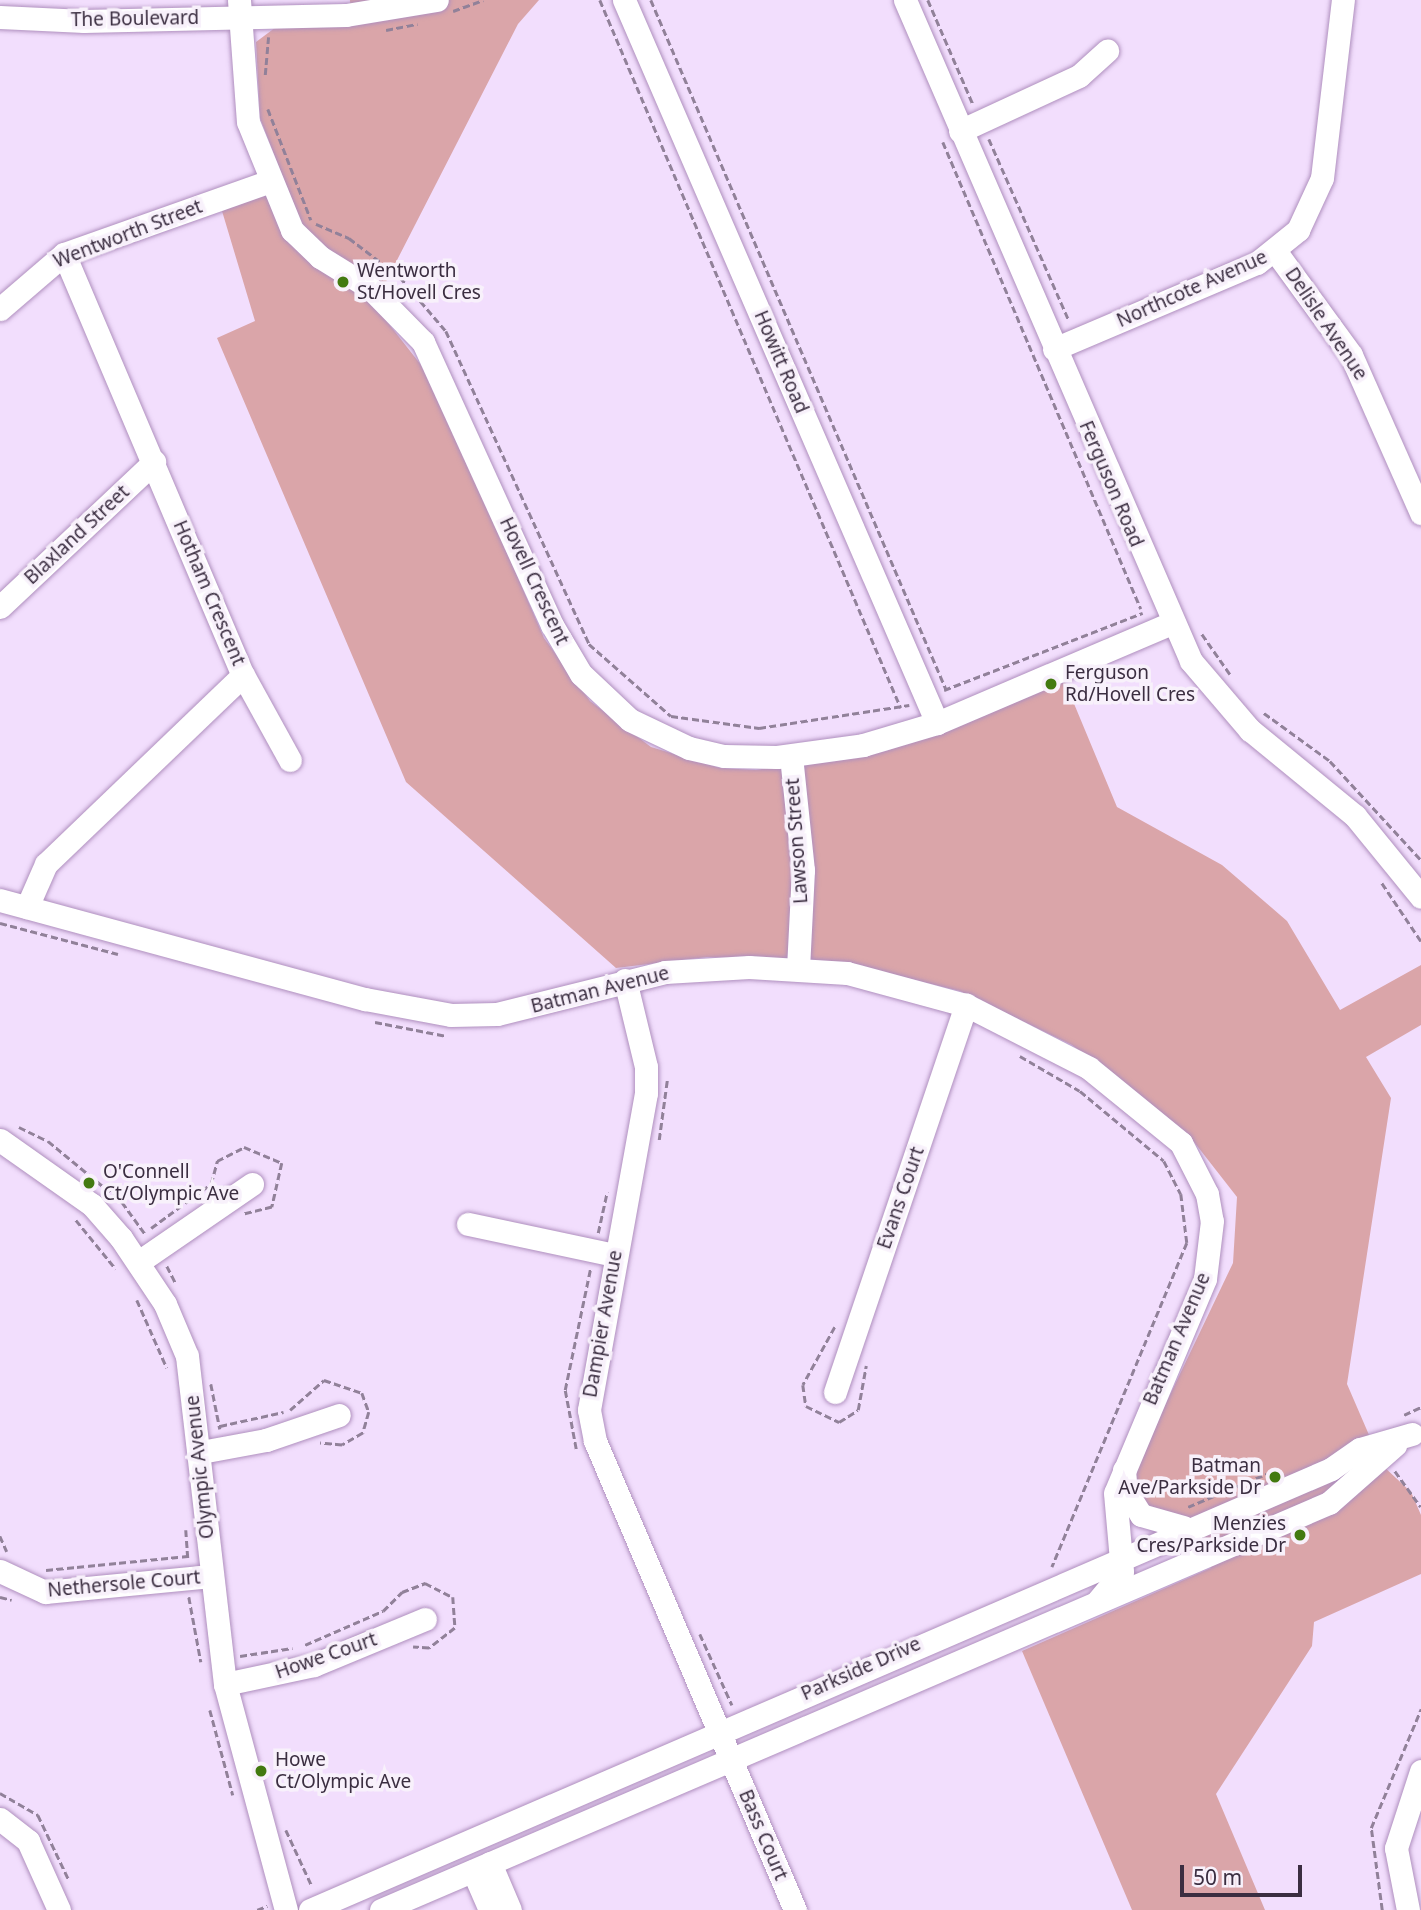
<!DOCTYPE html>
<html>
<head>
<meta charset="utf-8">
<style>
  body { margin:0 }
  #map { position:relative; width:1421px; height:1910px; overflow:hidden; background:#f2defd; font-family:"Noto Sans",sans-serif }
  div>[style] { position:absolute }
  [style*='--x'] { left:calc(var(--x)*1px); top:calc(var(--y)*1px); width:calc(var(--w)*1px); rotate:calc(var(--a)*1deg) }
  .green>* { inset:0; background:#daa5a9 }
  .path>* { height:2.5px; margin-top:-1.25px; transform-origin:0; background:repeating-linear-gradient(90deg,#918199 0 7px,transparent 0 10.5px) }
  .roads { filter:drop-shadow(0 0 2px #af8fbe) drop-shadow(0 0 2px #af8fbe) }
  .minor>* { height:23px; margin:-11.5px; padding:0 11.5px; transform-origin:11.5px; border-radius:11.5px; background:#fff }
  .dots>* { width:19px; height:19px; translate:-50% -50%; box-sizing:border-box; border:4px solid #f8f1fb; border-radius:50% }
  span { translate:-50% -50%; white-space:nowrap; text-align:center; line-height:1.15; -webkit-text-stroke:7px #f8f1fb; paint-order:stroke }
  .street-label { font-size:19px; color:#3b2e41 }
  .poi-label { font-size:19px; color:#3b2e41 }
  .left { translate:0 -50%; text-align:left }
  .right { translate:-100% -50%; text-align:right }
  .scale { position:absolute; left:1180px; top:1865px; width:122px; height:32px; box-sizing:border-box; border:4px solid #3b2e41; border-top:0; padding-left:9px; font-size:21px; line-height:24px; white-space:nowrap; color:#3b2e41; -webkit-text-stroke:5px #f8f1fb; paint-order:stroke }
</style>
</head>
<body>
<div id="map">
  <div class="green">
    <div style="clip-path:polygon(350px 0,539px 0,518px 24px,374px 305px,432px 379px,544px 638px,590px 701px,651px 747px,720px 768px,756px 770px,886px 751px,1065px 682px,1117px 807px,1222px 865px,1287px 921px,1340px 1010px,1421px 965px,1421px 1025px,1366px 1057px,1391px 1098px,1347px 1384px,1382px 1465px,1411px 1492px,1421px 1515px,1421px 1574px,1314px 1622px,1312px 1646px,1216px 1794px,1265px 1910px,1132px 1910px,1022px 1651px,1211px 1568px,1185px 1517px,1160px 1518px,1134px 1493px,1136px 1466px,1233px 1263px,1237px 1197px,1187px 1133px,1072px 1045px,960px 991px,841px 962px,707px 957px,616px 968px,406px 782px,217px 338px,255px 321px,222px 211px,285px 183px,260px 118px,256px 42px,276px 27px,351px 23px)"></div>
  </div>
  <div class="path">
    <div style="--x:600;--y:0;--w:769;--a:66.97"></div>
    <div style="--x:651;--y:0;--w:749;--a:66.82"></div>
    <div style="--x:928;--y:0;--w:113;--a:66.6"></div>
    <div style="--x:453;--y:11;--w:32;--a:-20"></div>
    <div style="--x:386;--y:30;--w:32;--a:-11"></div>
    <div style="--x:265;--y:75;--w:38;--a:-85"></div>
    <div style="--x:268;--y:109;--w:119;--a:68.8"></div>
    <div style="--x:989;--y:139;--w:198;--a:66.2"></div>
    <div style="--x:943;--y:142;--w:507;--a:67.02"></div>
    <div style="--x:316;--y:224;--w:36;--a:23"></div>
    <div style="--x:349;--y:238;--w:64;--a:37.4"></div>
    <div style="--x:400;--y:277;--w:71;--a:49.6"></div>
    <div style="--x:446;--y:331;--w:344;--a:65.4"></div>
    <div style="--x:589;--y:644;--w:109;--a:41.3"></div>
    <div style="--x:671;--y:716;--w:89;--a:7.8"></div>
    <div style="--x:759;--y:728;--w:152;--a:-8.7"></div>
    <div style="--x:1202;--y:634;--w:49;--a:55"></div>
    <div style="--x:944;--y:690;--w:213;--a:-21.2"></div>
    <div style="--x:1264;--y:713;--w:82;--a:36"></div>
    <div style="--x:1330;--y:761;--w:134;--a:47.4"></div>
    <div style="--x:1382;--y:883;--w:70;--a:56.1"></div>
    <div style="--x:0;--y:923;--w:122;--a:14.7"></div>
    <div style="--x:375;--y:1022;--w:73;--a:11"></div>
    <div style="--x:1020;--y:1056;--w:69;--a:30.3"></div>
    <div style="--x:1080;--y:1091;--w:109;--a:39.8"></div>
    <div style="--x:1164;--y:1161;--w:37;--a:63"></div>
    <div style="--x:1181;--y:1194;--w:49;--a:83"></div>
    <div style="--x:1187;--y:1243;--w:351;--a:112.6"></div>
    <div style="--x:19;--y:1127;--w:32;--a:26"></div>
    <div style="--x:48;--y:1141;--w:96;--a:39.5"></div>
    <div style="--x:122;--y:1202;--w:41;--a:54"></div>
    <div style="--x:659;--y:1140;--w:60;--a:-82.3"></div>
    <div style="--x:76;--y:1220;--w:63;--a:50.8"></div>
    <div style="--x:151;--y:1228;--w:74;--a:-36.3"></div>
    <div style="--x:211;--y:1184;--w:24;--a:-75"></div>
    <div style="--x:217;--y:1161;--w:30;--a:-27"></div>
    <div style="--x:244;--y:1147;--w:41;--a:22.8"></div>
    <div style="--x:282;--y:1163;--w:45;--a:102.8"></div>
    <div style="--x:272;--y:1207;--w:30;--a:166"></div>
    <div style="--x:598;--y:1233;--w:42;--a:-77.6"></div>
    <div style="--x:167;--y:1266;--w:18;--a:63"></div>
    <div style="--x:137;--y:1300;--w:74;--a:66.2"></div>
    <div style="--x:835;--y:1327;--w:66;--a:118.9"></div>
    <div style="--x:803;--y:1385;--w:21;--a:82"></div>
    <div style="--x:806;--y:1406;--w:37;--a:26"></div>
    <div style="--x:839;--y:1422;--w:22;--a:-32"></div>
    <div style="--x:858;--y:1410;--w:45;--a:-79.7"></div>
    <div style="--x:211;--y:1384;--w:46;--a:78.7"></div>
    <div style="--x:290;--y:1410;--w:45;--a:-41.4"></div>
    <div style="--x:324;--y:1380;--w:40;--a:18.9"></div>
    <div style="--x:362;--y:1393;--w:20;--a:70"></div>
    <div style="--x:369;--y:1412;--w:22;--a:106"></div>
    <div style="--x:363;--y:1433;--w:24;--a:150"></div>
    <div style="--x:342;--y:1445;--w:22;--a:-175"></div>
    <div style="--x:1404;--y:1415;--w:19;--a:-25"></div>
    <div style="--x:220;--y:1426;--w:65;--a:-12.5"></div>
    <div style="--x:576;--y:1449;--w:60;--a:-100.6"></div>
    <div style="--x:565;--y:1390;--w:123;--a:-78.2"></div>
    <div style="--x:1395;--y:1471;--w:44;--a:54.2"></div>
    <div style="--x:1188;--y:1507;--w:85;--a:-22.9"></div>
    <div style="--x:186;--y:1530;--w:29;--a:86"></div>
    <div style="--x:0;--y:1536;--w:17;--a:66"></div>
    <div style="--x:46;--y:1570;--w:145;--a:-5.6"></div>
    <div style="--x:0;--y:1597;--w:12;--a:14"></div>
    <div style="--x:189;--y:1597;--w:66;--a:79.5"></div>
    <div style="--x:700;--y:1634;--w:78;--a:65.7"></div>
    <div style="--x:305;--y:1645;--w:85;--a:-23.6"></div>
    <div style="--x:383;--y:1611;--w:27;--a:-45"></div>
    <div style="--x:402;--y:1592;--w:25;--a:-21"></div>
    <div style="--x:425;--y:1583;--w:31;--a:27"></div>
    <div style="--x:453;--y:1597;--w:31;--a:86"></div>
    <div style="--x:455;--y:1628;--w:33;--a:142"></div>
    <div style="--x:429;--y:1648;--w:16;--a:-176"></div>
    <div style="--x:240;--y:1656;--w:53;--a:-8.7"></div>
    <div style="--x:210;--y:1710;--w:88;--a:74.9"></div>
    <div style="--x:0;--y:1793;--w:44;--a:30.1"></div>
    <div style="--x:38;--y:1815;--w:72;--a:64.5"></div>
    <div style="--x:286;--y:1830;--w:62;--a:65.1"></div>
    <div style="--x:257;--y:1910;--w:11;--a:-22"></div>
    <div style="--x:1382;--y:1910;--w:83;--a:-97.6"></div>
    <div style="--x:1371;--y:1828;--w:129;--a:-67.2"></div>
  </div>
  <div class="roads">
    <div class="minor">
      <div style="--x:239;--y:0;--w:122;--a:85.8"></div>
      <div style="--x:248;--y:122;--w:117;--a:67.8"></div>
      <div style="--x:292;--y:230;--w:39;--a:44"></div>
      <div style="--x:320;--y:257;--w:59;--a:31.8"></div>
      <div style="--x:370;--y:288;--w:76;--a:45.5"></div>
      <div style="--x:423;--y:342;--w:311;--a:65.5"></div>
      <div style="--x:552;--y:625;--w:57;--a:59.4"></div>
      <div style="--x:581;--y:674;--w:67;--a:43.2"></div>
      <div style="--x:630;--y:720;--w:65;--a:25.4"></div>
      <div style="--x:689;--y:748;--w:36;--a:13"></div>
      <div style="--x:724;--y:756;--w:53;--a:1.1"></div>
      <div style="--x:777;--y:757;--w:87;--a:-7.9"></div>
      <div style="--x:863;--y:745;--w:77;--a:-16.6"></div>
      <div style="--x:937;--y:723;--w:254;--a:-23.1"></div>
      <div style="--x:624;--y:0;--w:788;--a:66.59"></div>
      <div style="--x:905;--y:0;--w:720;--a:66.6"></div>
      <div style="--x:1191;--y:661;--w:91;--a:49.5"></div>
      <div style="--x:1250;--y:730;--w:136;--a:39.3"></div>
      <div style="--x:1355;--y:816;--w:104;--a:50.8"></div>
      <div style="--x:0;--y:17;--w:84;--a:2.7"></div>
      <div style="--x:84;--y:21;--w:262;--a:-1.3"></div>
      <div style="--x:346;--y:15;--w:92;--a:-9.4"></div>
      <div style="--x:960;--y:131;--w:131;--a:-24.8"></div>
      <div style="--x:1079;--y:76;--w:38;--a:-42"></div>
      <div style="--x:1276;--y:252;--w:127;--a:53.9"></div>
      <div style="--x:1351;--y:355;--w:173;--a:66.1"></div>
      <div style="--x:64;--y:254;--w:457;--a:67"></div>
      <div style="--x:243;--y:675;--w:97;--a:61.1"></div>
      <div style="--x:0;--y:309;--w:84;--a:-40.7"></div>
      <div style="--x:64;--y:254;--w:219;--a:-19.5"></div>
      <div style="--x:1054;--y:349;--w:220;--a:-23"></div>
      <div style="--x:1257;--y:263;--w:53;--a:-38.8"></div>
      <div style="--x:1298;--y:230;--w:57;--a:-65.2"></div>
      <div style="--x:1322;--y:178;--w:179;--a:-83.3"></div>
      <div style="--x:0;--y:607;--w:212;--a:-43.3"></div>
      <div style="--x:791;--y:756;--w:115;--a:84"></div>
      <div style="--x:803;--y:870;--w:98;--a:92.9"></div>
      <div style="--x:0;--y:900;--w:378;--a:15.2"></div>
      <div style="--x:365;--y:999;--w:87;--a:10.5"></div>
      <div style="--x:451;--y:1015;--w:46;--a:-1.2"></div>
      <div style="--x:497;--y:1014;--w:173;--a:-14"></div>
      <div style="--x:665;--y:972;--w:84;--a:-3.4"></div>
      <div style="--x:749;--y:967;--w:98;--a:3.5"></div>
      <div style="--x:847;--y:973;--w:123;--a:15.1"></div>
      <div style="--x:966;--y:1005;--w:138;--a:27.1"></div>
      <div style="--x:1089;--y:1068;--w:119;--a:39.2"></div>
      <div style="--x:1181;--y:1143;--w:57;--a:63"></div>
      <div style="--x:1207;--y:1194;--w:27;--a:80"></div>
      <div style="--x:1212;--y:1221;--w:58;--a:96.9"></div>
      <div style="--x:1205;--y:1279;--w:232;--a:112.8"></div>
      <div style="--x:1115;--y:1493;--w:79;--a:84.9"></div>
      <div style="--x:1122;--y:1572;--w:39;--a:130"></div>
      <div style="--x:27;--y:907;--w:47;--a:-66.2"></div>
      <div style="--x:46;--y:864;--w:273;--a:-43.8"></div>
      <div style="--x:625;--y:980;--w:89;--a:76.4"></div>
      <div style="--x:646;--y:1067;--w:26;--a:90"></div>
      <div style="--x:646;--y:1093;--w:322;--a:100.2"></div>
      <div style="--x:589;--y:1410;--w:32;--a:79"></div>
      <div style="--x:595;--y:1441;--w:510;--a:66.9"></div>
      <div style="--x:0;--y:1140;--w:113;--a:35.2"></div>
      <div style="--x:92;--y:1205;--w:44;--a:48.7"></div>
      <div style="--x:121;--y:1238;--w:79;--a:56.3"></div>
      <div style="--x:165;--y:1304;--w:56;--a:67.1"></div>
      <div style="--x:187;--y:1356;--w:330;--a:83.4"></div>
      <div style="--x:225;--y:1684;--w:234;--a:74.9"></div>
      <div style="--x:468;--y:1224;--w:149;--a:12"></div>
      <div style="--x:140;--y:1261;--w:136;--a:-34.5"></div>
      <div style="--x:835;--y:1392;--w:409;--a:-71.3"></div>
      <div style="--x:201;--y:1452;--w:66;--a:-10.5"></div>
      <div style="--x:266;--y:1440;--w:77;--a:-18.9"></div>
      <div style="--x:1124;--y:1470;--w:21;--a:85"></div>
      <div style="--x:1126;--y:1491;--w:28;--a:58"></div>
      <div style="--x:1141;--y:1515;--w:44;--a:15.9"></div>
      <div style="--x:0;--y:1571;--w:50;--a:25"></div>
      <div style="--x:45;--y:1592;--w:167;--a:-5.5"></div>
      <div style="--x:225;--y:1684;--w:91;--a:-12.1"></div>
      <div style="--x:314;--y:1665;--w:120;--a:-22.5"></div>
      <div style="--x:0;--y:1819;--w:36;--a:38"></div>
      <div style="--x:28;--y:1841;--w:76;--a:65.8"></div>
      <div style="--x:490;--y:1863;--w:51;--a:66.9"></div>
      <div style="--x:473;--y:1871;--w:43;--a:66.4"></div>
      <div style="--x:310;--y:1910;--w:1112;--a:-23.36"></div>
      <div style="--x:1331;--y:1469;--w:35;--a:-35"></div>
      <div style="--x:1360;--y:1449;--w:54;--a:-16.1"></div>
      <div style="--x:381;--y:1910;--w:1032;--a:-23.24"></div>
      <div style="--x:1329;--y:1503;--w:88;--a:-41.3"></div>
      <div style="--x:1408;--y:1910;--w:63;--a:-101"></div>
      <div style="--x:1396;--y:1848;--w:81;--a:-72"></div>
    </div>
  </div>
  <div class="dots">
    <div style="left:343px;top:282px;background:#437a10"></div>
    <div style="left:1051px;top:684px;background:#437a10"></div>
    <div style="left:89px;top:1183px;background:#437a10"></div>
    <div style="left:1275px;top:1477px;background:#437a10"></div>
    <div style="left:1300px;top:1535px;background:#437a10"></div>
    <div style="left:261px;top:1771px;background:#437a10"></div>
  </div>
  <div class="street-label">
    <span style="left:135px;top:19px;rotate:-1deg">The Boulevard</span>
    <span style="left:128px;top:234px;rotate:-21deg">Wentworth Street</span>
    <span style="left:1192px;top:289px;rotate:-24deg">Northcote Avenue</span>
    <span style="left:1326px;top:324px;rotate:56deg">Delisle Avenue</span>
    <span style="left:781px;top:362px;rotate:67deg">Howitt Road</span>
    <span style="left:1111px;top:484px;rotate:67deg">Ferguson Road</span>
    <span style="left:77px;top:535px;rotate:-43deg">Blaxland Street</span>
    <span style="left:534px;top:581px;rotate:65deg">Hovell Crescent</span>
    <span style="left:209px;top:593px;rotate:67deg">Hotham Crescent</span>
    <span style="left:797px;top:841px;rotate:-94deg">Lawson Street</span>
    <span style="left:600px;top:990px;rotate:-14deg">Batman Avenue</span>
    <span style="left:901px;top:1198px;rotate:-71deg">Evans Court</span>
    <span style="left:603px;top:1324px;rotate:-80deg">Dampier Avenue</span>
    <span style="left:1177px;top:1339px;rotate:-67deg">Batman Avenue</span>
    <span style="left:200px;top:1467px;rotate:-96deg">Olympic Avenue</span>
    <span style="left:124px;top:1584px;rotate:-5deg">Nethersole Court</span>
    <span style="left:326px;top:1656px;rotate:-19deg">Howe Court</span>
    <span style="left:861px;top:1669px;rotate:-24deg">Parkside Drive</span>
    <span style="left:763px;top:1835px;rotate:67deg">Bass Court</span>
  </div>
  <div class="poi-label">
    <span class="left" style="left:357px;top:282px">Wentworth<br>St/Hovell Cres</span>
    <span class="left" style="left:1065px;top:684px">Ferguson<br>Rd/Hovell Cres</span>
    <span class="left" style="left:103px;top:1183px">O'Connell<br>Ct/Olympic Ave</span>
    <span class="right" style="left:1261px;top:1477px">Batman<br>Ave/Parkside Dr</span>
    <span class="right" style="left:1286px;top:1535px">Menzies<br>Cres/Parkside Dr</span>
    <span class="left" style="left:275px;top:1771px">Howe<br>Ct/Olympic Ave</span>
  </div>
  <div class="scale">50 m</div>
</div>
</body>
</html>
